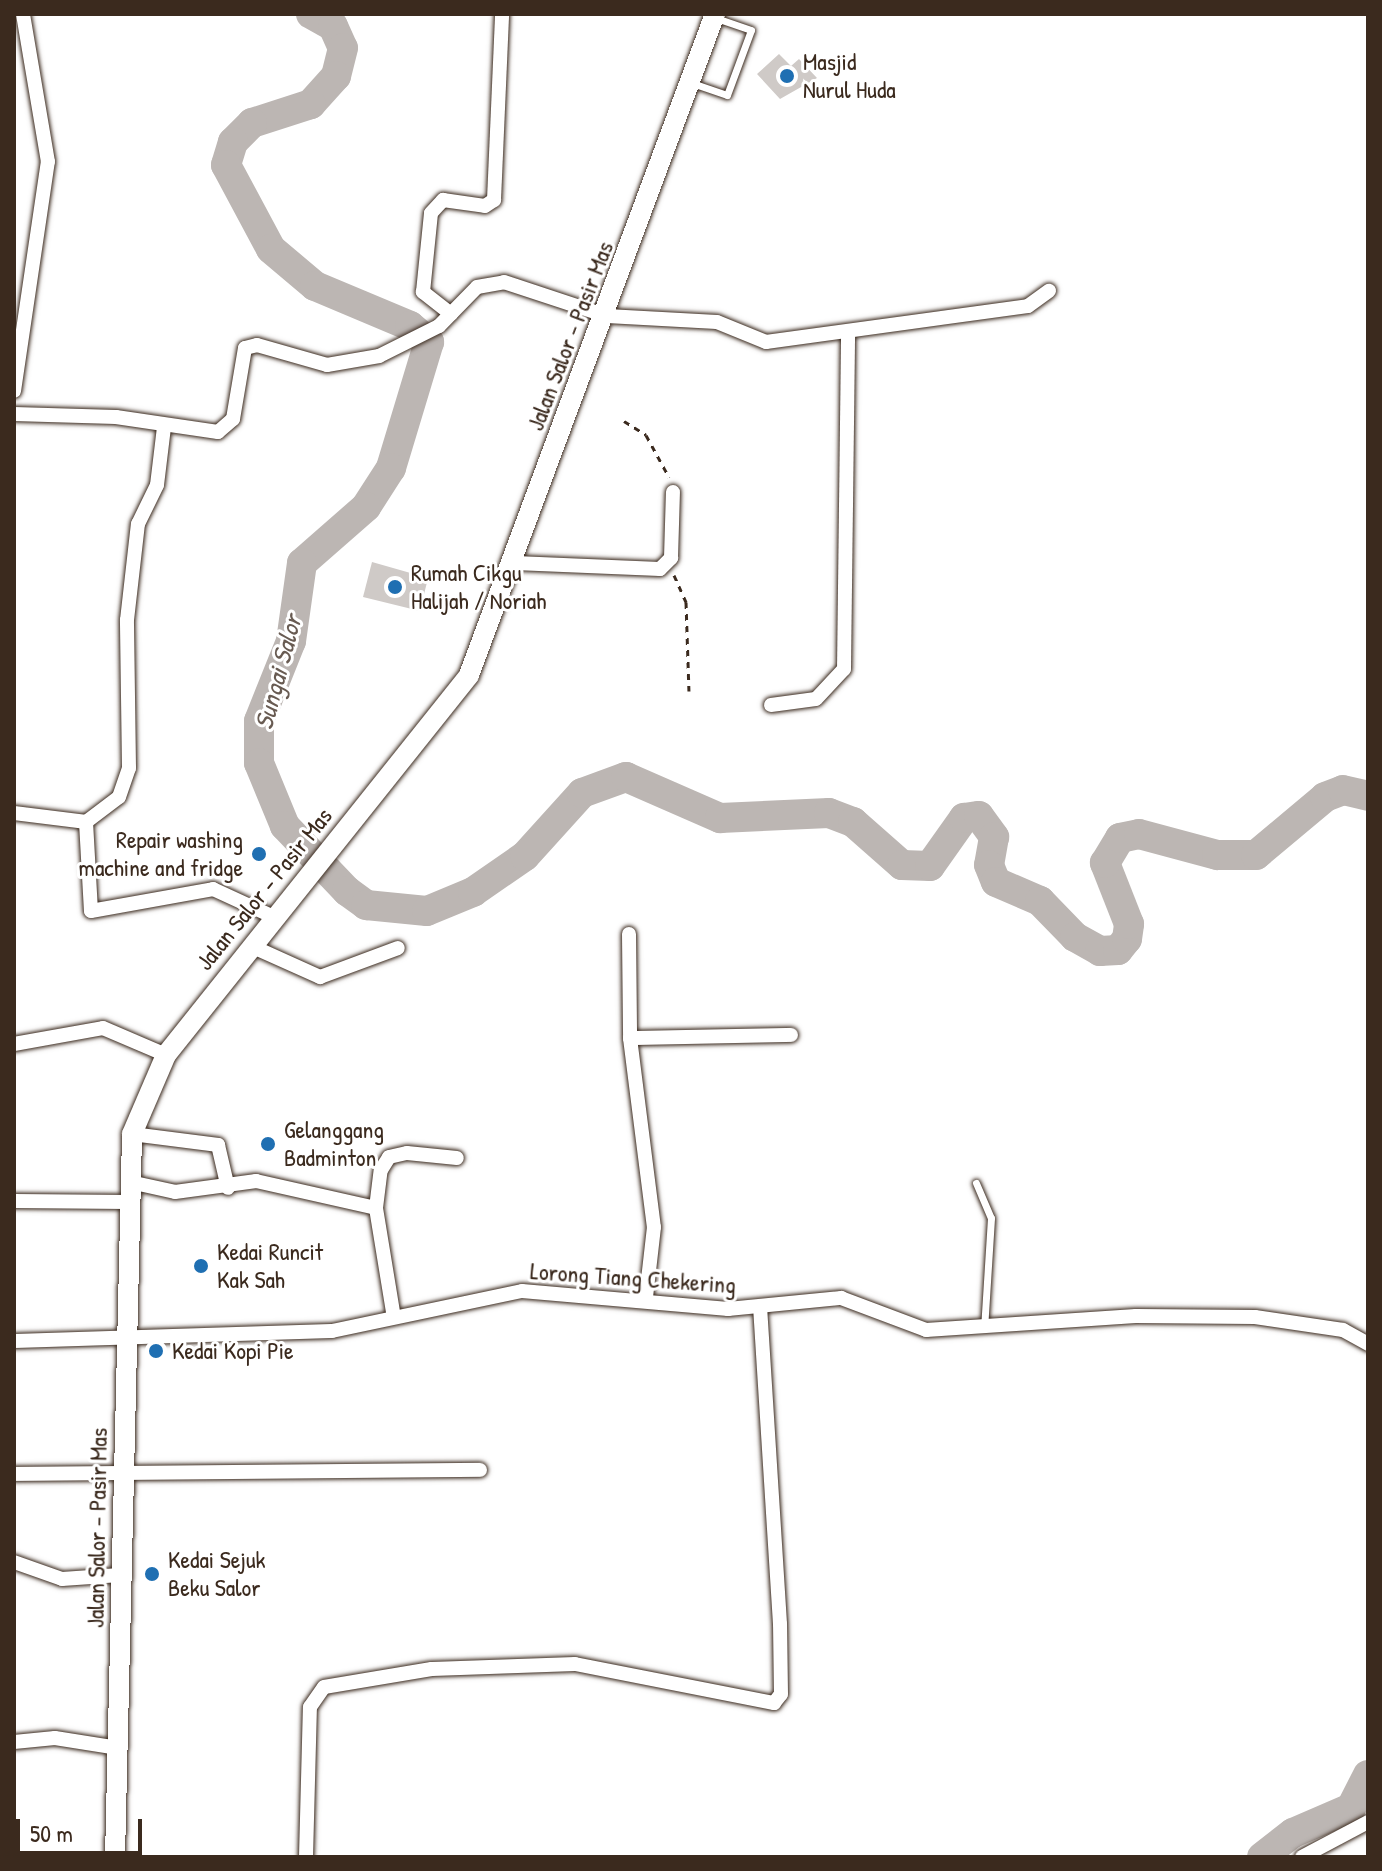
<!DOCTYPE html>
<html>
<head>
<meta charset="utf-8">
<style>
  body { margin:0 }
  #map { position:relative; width:1382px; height:1871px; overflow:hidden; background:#fff; font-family:"Patrick Hand",sans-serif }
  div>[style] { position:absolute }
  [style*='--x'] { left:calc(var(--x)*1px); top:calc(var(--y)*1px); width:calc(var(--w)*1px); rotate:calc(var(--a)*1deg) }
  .river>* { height:30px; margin:-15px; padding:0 15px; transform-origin:15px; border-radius:15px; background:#bcb6b3 }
  .building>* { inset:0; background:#cfcac7 }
  .path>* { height:3px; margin-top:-1.5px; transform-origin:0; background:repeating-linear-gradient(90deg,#3b2a1e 0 6px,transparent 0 12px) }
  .roads { filter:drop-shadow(0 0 2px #3b2a1e) drop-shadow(0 0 2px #3b2a1e) }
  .lane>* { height:7px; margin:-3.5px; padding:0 3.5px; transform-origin:3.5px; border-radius:3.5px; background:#fff }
  .street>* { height:14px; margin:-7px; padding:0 7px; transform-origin:7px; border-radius:7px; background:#fff }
  .secondary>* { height:20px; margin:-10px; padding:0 10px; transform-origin:10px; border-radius:10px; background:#fff }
  .dots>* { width:22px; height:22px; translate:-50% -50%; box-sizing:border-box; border:4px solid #fff; border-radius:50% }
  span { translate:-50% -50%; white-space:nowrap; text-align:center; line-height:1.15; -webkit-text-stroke:6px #fff; paint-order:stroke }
  .poi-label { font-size:24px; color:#3b2a1e }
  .left { translate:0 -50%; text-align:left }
  .right { translate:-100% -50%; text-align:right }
  .street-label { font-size:24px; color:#3b2a1e }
  .water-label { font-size:26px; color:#685b52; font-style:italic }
  .frame { position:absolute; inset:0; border:16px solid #3b2a1e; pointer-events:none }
  .scale { position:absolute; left:16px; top:1819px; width:126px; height:36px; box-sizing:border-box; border:4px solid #3b2a1e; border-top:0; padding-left:10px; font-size:24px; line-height:28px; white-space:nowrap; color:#3b2a1e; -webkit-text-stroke:6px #fff; paint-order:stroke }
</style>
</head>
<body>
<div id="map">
  <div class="river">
    <div style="--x:311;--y:14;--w:25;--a:29"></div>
    <div style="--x:333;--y:26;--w:24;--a:66"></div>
    <div style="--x:343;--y:48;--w:29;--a:104"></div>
    <div style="--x:336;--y:76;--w:38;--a:132"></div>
    <div style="--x:311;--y:104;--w:62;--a:162.1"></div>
    <div style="--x:252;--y:123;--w:27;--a:135"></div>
    <div style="--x:233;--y:142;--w:24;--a:107"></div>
    <div style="--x:226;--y:165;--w:95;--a:61.8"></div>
    <div style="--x:271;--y:249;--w:57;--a:40.1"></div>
    <div style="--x:315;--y:286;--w:103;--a:22.8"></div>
    <div style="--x:410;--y:326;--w:25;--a:40"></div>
    <div style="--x:429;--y:342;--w:132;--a:106.8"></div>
    <div style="--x:391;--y:468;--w:46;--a:122.7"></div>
    <div style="--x:366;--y:507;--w:85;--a:138.8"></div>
    <div style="--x:302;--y:563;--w:79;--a:98"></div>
    <div style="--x:291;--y:641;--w:86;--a:111.8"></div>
    <div style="--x:259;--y:721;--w:42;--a:90"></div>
    <div style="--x:259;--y:763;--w:68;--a:67.6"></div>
    <div style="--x:285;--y:826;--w:90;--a:46.4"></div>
    <div style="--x:347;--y:891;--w:24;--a:36"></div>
    <div style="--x:366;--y:905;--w:61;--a:5.6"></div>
    <div style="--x:427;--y:911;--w:50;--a:-22.4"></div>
    <div style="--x:473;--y:892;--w:63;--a:-34.7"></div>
    <div style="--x:525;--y:856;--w:85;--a:-47.9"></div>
    <div style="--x:582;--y:793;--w:47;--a:-20"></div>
    <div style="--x:626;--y:777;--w:103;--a:23.6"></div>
    <div style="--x:720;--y:818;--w:109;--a:-2.6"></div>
    <div style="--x:829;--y:813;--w:26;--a:21"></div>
    <div style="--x:853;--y:822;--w:65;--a:41.3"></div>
    <div style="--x:902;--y:865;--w:28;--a:2"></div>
    <div style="--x:930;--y:866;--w:59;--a:-54.7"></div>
    <div style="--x:964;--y:818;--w:15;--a:-8"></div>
    <div style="--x:979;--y:816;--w:26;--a:54"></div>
    <div style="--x:994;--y:837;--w:28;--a:100"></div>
    <div style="--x:989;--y:865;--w:18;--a:68"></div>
    <div style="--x:996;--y:882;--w:48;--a:23.4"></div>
    <div style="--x:1040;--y:901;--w:50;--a:45.8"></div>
    <div style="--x:1075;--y:937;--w:29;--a:29"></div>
    <div style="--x:1100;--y:951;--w:18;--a:-3"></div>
    <div style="--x:1118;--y:950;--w:14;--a:-51"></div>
    <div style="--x:1127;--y:939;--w:15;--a:-82"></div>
    <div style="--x:1129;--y:924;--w:66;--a:-111.5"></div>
    <div style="--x:1105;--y:863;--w:29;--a:-59"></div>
    <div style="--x:1120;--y:838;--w:19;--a:-12"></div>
    <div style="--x:1139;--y:834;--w:81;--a:15.1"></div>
    <div style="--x:1217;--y:855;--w:39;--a:0"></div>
    <div style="--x:1256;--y:855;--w:90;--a:-40"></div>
    <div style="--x:1325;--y:797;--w:19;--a:-21"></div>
    <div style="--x:1343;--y:790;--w:26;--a:13"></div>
    <div style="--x:1262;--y:1857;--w:39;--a:-38"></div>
    <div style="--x:1293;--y:1833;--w:63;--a:-23.3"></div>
    <div style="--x:1351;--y:1808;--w:37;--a:-63"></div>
  </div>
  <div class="building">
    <div style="clip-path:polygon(779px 54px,791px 66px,799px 59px,817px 78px,780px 99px,757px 74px)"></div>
    <div style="clip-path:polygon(372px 562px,428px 578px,420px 611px,363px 597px)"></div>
  </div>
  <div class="path">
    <div style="--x:624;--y:421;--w:26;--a:32"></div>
    <div style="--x:646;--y:435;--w:48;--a:61.3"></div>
    <div style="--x:674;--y:575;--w:30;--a:66"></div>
    <div style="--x:686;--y:602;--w:89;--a:88.1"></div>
  </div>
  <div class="roads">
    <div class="lane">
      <div style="--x:692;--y:83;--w:37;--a:19"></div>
      <div style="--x:727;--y:95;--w:69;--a:-69.7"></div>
      <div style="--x:751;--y:30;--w:37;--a:-161"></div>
      <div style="--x:976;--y:1183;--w:38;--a:67"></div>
      <div style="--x:991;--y:1218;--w:110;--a:93.6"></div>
    </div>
    <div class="street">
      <div style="--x:451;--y:314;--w:36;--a:-142"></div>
      <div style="--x:423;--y:292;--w:79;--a:-84.2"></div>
      <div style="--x:431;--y:213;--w:18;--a:-47"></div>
      <div style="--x:443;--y:200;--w:42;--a:8.1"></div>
      <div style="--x:485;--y:206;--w:11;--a:-34"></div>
      <div style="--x:494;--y:200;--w:186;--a:-87.5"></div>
      <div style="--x:14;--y:391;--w:232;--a:-81.6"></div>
      <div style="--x:48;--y:162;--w:150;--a:-99.6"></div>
      <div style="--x:14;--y:414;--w:102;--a:1.7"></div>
      <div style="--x:116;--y:417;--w:103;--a:8.4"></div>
      <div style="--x:218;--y:432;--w:20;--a:-41"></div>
      <div style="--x:233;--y:419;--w:72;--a:-80.4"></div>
      <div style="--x:245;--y:348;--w:12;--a:-14"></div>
      <div style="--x:257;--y:345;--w:73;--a:15.9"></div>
      <div style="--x:327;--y:365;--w:53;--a:-9.8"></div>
      <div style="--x:379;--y:356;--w:67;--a:-26.6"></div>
      <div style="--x:439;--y:326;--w:54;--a:-45.7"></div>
      <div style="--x:477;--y:287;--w:27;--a:-10"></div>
      <div style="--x:504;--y:282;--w:108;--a:18.3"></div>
      <div style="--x:607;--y:316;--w:110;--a:3.1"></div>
      <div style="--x:717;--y:322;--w:53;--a:22.2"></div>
      <div style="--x:766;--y:342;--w:264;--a:-7.8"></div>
      <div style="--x:1028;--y:306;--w:26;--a:-36"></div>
      <div style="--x:515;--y:563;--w:145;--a:2.4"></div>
      <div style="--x:660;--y:569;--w:16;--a:-45"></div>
      <div style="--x:671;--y:558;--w:66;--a:-88.3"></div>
      <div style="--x:771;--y:705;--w:45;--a:-7.6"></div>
      <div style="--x:816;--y:699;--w:41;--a:-47"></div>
      <div style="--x:844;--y:669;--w:334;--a:-89.3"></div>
      <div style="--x:14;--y:813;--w:73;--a:7.1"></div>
      <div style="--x:86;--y:822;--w:41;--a:-37.1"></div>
      <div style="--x:119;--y:797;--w:31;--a:-71"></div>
      <div style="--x:129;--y:768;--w:148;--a:-90.8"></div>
      <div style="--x:127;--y:620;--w:97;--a:-83.5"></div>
      <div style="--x:138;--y:524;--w:43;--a:-64"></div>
      <div style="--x:157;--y:485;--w:58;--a:-83.1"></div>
      <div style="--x:86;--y:822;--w:89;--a:86.8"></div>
      <div style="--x:91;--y:911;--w:124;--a:-10.2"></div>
      <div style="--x:213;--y:889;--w:67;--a:24.7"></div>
      <div style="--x:629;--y:934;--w:104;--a:89.4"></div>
      <div style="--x:630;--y:1038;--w:191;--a:82.8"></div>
      <div style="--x:654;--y:1227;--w:70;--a:96.5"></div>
      <div style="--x:251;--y:946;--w:76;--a:24.2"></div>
      <div style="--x:320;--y:977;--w:83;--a:-20.4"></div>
      <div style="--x:630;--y:1038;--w:161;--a:-1.1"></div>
      <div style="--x:14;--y:1044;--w:90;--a:-10.2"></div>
      <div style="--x:103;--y:1028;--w:69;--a:23.2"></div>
      <div style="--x:132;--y:1134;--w:87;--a:7.3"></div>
      <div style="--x:218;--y:1145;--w:44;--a:76.9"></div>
      <div style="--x:130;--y:1182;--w:46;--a:12.5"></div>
      <div style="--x:175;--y:1192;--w:82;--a:-7.7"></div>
      <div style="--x:256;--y:1181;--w:123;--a:12.7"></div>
      <div style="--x:14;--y:1201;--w:114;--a:0.5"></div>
      <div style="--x:393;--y:1312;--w:105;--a:-99.3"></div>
      <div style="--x:376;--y:1208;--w:38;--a:-83"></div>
      <div style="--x:381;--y:1170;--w:15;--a:-58"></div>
      <div style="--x:389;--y:1157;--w:18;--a:-13"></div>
      <div style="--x:407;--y:1153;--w:50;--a:5.7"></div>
      <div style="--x:14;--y:1341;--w:318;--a:-1.8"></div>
      <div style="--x:332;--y:1331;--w:194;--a:-11.9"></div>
      <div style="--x:522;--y:1291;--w:207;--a:5"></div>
      <div style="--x:728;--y:1309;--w:114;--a:-5.6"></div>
      <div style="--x:841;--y:1298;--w:91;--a:20.6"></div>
      <div style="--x:926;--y:1330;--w:210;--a:-3.8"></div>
      <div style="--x:1136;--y:1316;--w:119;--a:0.5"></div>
      <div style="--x:1255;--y:1317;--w:89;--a:8.4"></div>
      <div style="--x:1343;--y:1330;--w:29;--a:29"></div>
      <div style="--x:14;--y:1474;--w:466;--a:-0.5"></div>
      <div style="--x:14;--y:1562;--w:51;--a:19.5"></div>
      <div style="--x:62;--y:1579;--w:58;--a:-3.9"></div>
      <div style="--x:14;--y:1742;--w:41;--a:-5.6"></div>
      <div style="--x:55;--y:1738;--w:64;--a:9"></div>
      <div style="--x:306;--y:1857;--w:150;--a:-88.5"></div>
      <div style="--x:310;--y:1707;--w:24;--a:-55"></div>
      <div style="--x:324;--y:1687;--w:109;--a:-9.5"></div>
      <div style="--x:432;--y:1669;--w:143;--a:-2"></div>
      <div style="--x:575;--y:1664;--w:203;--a:11.1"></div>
      <div style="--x:774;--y:1703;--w:11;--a:-52"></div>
      <div style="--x:781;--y:1694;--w:70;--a:-90.8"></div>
      <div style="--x:780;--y:1624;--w:318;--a:-93.6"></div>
      <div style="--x:1302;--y:1857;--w:75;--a:-27.9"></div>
    </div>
    <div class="secondary">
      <div style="--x:115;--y:1857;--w:723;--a:-88.65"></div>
      <div style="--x:132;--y:1134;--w:86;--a:-66.7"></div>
      <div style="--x:166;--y:1055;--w:486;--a:-51.4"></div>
      <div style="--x:469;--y:675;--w:705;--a:-69.59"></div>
    </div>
  </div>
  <div class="dots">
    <div style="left:787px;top:76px;background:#1f6fb2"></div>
    <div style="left:395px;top:587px;background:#1f6fb2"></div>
    <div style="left:259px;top:854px;background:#1f6fb2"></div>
    <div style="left:268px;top:1144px;background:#1f6fb2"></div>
    <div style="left:201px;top:1266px;background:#1f6fb2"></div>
    <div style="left:156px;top:1351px;background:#1f6fb2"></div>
    <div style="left:152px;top:1574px;background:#1f6fb2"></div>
  </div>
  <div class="poi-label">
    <span class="left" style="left:803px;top:76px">Masjid<br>Nurul Huda</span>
    <span class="left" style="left:411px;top:587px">Rumah Cikgu<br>Halijah / Noriah</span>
    <span class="right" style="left:243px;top:854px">Repair washing<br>machine and fridge</span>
    <span class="left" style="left:284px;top:1144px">Gelanggang<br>Badminton</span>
    <span class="left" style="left:217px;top:1266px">Kedai Runcit<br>Kak Sah</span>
    <span class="left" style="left:172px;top:1351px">Kedai Kopi Pie</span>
    <span class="left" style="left:168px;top:1574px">Kedai Sejuk<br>Beku Salor</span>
  </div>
  <div class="street-label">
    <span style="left:570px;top:336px;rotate:-69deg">Jalan Salor - Pasir Mas</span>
    <span style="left:264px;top:889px;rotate:-51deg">Jalan Salor - Pasir Mas</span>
    <span style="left:633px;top:1278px;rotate:4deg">Lorong Tiang Chekering</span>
    <span style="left:97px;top:1528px;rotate:-89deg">Jalan Salor - Pasir Mas</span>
  </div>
  <div class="water-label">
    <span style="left:278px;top:672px;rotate:-75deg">Sungai Salor</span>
  </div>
  <div class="frame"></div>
  <div class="scale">50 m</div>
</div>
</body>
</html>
